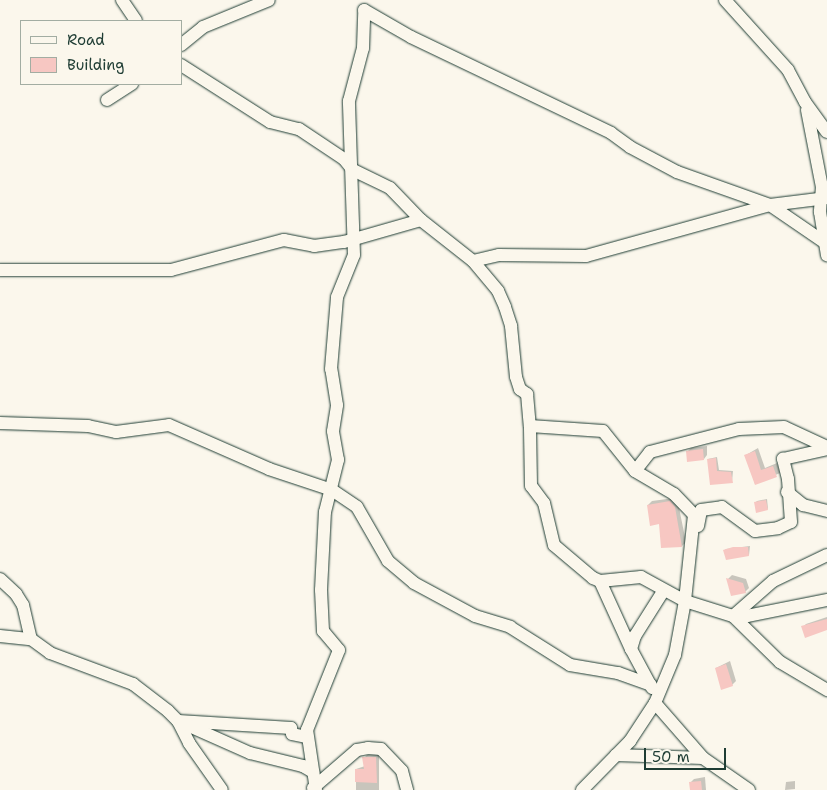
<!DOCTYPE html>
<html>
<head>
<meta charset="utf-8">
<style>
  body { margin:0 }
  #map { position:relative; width:827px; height:790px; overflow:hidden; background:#fbf7ec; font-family:"Shantell Sans",sans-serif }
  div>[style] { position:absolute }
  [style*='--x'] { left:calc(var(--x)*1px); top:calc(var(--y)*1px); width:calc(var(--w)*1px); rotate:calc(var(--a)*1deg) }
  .shadow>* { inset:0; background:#0003 }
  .building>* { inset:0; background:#f7c7c2 }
  .roads { filter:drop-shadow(0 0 1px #1f3d34) drop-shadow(0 0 1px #1f3d34) }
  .minor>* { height:12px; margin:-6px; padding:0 6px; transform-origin:6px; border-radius:6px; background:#fbf7ec }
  span { translate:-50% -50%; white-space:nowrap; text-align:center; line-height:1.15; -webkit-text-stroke:4.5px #fbf7ec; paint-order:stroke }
  .legend { position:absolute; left:20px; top:20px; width:162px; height:65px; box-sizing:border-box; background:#fbf7ec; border:1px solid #a3ada2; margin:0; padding:6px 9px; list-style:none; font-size:15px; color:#1f3d34 }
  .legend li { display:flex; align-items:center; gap:10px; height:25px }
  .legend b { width:25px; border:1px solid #a3ada2 }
  .scale { position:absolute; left:644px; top:748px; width:82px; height:22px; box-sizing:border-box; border:2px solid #1f3d34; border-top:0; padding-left:6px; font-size:15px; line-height:18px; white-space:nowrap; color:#1f3d34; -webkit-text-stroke:4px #fbf7ec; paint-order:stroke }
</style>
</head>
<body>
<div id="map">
  <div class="shadow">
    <div style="clip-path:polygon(707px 446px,707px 455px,704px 459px,687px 452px,691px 448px)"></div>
    <div style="clip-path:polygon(758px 448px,765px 468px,777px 463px,780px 473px,755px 484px,746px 455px)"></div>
    <div style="clip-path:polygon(717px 457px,719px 470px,733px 471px,732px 482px,711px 484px,708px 459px)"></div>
    <div style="clip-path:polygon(674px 498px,678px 503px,686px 542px,682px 546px,662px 547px,661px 523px,648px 505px,652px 501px)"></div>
    <div style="clip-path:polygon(767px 499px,768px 509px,755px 503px,757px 501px)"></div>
    <div style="clip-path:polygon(750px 546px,749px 555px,725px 550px,726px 549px)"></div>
    <div style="clip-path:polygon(732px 575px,746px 579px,749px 588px,745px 592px,728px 579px)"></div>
    <div style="clip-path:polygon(827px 617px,827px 629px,803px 627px,806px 624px)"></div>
    <div style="clip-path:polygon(730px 661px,736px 681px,732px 685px,716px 668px)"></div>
    <div style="clip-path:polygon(379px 754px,379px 790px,356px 790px,356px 769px,365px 766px,364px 758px,367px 755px)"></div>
    <div style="clip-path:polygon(705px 777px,706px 790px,691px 790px,691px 782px,694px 779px)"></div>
    <div style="clip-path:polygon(795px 781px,795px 789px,785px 790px,786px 782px)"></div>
  </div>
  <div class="building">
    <div style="clip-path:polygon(703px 449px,704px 460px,687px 462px,686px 451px)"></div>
    <div style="clip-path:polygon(755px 451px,761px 470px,773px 466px,777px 477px,755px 485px,744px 455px)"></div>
    <div style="clip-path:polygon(716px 458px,717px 471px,731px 472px,733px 483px,710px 485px,707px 459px)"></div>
    <div style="clip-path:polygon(766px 500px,768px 510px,756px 513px,754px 502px)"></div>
    <div style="clip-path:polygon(670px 501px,675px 507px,682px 547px,661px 548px,659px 524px,650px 526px,647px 505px)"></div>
    <div style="clip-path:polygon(733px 547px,748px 547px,749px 556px,726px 560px,723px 550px)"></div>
    <div style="clip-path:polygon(726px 578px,743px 583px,746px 593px,731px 596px)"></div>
    <div style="clip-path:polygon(827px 619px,827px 630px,805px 638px,801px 626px)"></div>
    <div style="clip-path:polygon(726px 664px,733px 686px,721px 690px,715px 668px)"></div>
    <div style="clip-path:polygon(362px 757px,376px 757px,377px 783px,355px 782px,355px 769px,364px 769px)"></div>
    <div style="clip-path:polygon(701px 781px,702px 790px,690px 790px,689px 782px)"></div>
  </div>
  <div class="roads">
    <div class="minor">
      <div style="--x:122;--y:0;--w:25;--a:56"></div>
      <div style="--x:725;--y:0;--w:94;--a:48"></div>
      <div style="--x:788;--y:70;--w:36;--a:62"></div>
      <div style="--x:805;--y:102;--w:37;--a:54"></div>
      <div style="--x:181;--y:45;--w:28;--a:-39"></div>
      <div style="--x:203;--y:27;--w:71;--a:-22.2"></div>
      <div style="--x:181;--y:65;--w:106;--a:32.6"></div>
      <div style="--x:270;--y:122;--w:30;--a:14"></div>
      <div style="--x:299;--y:129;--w:54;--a:33.7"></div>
      <div style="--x:344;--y:159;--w:14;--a:51"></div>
      <div style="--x:353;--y:170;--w:41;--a:25.9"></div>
      <div style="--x:390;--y:188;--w:45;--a:45.9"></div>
      <div style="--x:421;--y:220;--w:66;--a:38.3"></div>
      <div style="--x:473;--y:261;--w:39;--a:50"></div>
      <div style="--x:498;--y:291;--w:17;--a:66"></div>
      <div style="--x:505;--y:307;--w:20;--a:72"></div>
      <div style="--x:511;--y:326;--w:51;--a:84.4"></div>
      <div style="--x:516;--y:377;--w:13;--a:72"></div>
      <div style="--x:520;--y:389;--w:9;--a:36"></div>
      <div style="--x:527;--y:394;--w:32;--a:85"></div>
      <div style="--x:107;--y:100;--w:30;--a:-33"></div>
      <div style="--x:807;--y:110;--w:78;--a:79"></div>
      <div style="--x:822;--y:187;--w:25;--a:95"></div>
      <div style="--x:820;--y:212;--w:44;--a:80.8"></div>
      <div style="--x:473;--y:261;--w:27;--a:-13"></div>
      <div style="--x:499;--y:255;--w:87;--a:0.7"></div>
      <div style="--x:586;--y:256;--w:191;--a:-15.5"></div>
      <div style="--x:770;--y:205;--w:57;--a:-7"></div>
      <div style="--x:0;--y:270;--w:171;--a:0"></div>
      <div style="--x:171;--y:270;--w:117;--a:-14.9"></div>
      <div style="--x:284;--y:240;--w:31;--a:11"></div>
      <div style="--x:314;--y:246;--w:30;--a:-8"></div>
      <div style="--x:344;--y:242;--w:80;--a:-15.9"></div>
      <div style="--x:0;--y:423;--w:88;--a:2"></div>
      <div style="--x:88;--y:426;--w:29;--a:12"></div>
      <div style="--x:116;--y:432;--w:53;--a:-7.5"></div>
      <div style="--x:169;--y:425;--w:109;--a:23.7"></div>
      <div style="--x:269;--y:469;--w:66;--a:18.4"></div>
      <div style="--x:332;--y:490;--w:30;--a:34"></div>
      <div style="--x:357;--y:507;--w:62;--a:60.1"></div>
      <div style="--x:388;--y:561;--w:34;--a:40"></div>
      <div style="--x:414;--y:583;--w:69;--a:28.4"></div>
      <div style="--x:475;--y:616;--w:37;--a:17"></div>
      <div style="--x:510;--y:627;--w:71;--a:32.3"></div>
      <div style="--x:570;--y:665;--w:49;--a:9.5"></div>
      <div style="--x:618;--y:673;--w:35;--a:20"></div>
      <div style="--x:827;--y:447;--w:47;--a:-155.1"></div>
      <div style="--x:784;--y:427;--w:45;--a:177.5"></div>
      <div style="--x:739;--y:429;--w:92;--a:165.5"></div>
      <div style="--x:650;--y:452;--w:24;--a:128"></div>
      <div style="--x:635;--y:471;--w:45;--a:30.5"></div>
      <div style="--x:674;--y:494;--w:29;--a:46"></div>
      <div style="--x:694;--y:515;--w:86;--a:96"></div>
      <div style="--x:685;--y:601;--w:50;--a:17.4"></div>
      <div style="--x:733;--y:616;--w:14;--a:0"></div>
      <div style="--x:747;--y:616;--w:82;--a:-11.3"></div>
      <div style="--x:787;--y:492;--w:21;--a:39"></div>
      <div style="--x:803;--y:505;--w:25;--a:14"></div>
      <div style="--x:698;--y:526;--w:16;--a:-79"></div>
      <div style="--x:701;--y:510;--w:21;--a:-8"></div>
      <div style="--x:722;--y:507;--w:41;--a:36"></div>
      <div style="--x:755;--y:531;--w:23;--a:-7"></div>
      <div style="--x:778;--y:528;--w:14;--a:-25"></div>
      <div style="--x:791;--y:522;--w:43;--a:-94"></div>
      <div style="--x:788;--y:479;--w:21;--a:-104"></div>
      <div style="--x:783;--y:459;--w:45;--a:-12.8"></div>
      <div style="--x:827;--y:555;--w:60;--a:154.3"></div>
      <div style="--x:773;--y:581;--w:53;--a:138.8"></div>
      <div style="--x:733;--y:616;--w:66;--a:44.4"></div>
      <div style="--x:780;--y:662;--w:55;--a:30.8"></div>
      <div style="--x:0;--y:579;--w:22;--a:43"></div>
      <div style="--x:16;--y:594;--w:13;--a:58"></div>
      <div style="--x:23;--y:605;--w:35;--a:77"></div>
      <div style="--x:31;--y:639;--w:24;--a:36"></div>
      <div style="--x:50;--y:653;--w:89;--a:20.5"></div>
      <div style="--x:133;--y:684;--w:44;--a:37.6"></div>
      <div style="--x:168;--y:711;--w:14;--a:45"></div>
      <div style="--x:178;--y:721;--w:25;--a:63"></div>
      <div style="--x:189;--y:743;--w:57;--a:54.9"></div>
      <div style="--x:600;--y:581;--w:75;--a:65.5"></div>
      <div style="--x:0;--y:636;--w:31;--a:6"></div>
      <div style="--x:652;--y:688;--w:44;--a:-118.3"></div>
      <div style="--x:631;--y:649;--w:14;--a:-73"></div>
      <div style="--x:635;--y:636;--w:54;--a:-57.8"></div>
      <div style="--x:655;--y:703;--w:73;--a:48.9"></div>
      <div style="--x:703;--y:758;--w:56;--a:34.8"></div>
      <div style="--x:307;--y:737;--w:15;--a:-169"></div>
      <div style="--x:292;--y:734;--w:6;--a:-99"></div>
      <div style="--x:291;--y:728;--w:113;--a:-176.5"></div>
      <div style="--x:178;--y:721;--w:79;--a:24"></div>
      <div style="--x:250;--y:753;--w:55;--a:13.8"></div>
      <div style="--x:303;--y:766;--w:12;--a:31"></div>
      <div style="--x:616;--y:755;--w:87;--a:2"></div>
      <div style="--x:313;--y:788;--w:58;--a:-40.8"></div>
      <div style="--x:357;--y:750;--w:11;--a:-10"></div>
      <div style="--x:368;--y:748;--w:13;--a:4"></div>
      <div style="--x:381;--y:749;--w:30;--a:46"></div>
      <div style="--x:402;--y:771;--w:20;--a:75"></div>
      <div style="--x:316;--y:790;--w:61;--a:-98.5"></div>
      <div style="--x:307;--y:730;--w:86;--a:-68.2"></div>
      <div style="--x:339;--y:650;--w:25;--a:-130"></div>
      <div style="--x:323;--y:631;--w:41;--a:-92.8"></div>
      <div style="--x:321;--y:590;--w:78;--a:-87.1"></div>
      <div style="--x:325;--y:512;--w:54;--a:-76"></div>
      <div style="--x:338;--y:460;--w:29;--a:-100"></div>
      <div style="--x:333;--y:431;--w:26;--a:-81"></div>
      <div style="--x:337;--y:405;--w:36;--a:-99"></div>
      <div style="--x:331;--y:369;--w:72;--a:-85.2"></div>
      <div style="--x:337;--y:297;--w:45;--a:-68"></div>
      <div style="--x:354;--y:255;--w:154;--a:-91.9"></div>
      <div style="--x:349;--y:101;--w:55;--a:-75.2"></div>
      <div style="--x:363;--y:48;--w:38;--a:-88"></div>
      <div style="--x:364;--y:10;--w:54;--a:29.9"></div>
      <div style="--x:411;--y:37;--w:222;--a:25.6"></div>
      <div style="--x:611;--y:133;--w:24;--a:36"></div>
      <div style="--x:630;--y:147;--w:53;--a:28"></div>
      <div style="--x:677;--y:172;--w:99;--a:19.5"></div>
      <div style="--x:770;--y:205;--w:69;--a:34.4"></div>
      <div style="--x:582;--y:790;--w:69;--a:-45.6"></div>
      <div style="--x:630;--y:741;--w:45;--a:-56.7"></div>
      <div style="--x:655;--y:703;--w:52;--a:-67.4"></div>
      <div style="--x:675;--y:655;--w:55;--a:-79.5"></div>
      <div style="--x:685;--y:601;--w:50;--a:-151.4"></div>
      <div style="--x:641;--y:577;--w:41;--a:174.4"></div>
      <div style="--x:600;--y:581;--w:8;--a:-157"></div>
      <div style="--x:593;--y:578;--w:51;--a:-139.8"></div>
      <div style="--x:554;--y:545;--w:43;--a:-103.4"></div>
      <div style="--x:544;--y:503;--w:21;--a:-127"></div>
      <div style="--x:531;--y:486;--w:60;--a:-91"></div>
      <div style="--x:530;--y:426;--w:73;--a:3.9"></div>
      <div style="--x:603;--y:431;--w:51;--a:51.3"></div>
    </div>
  </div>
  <ul class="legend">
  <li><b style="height:6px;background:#fbf7ec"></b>Road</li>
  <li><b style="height:14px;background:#f7c7c2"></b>Building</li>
  </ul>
  <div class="scale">50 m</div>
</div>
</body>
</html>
